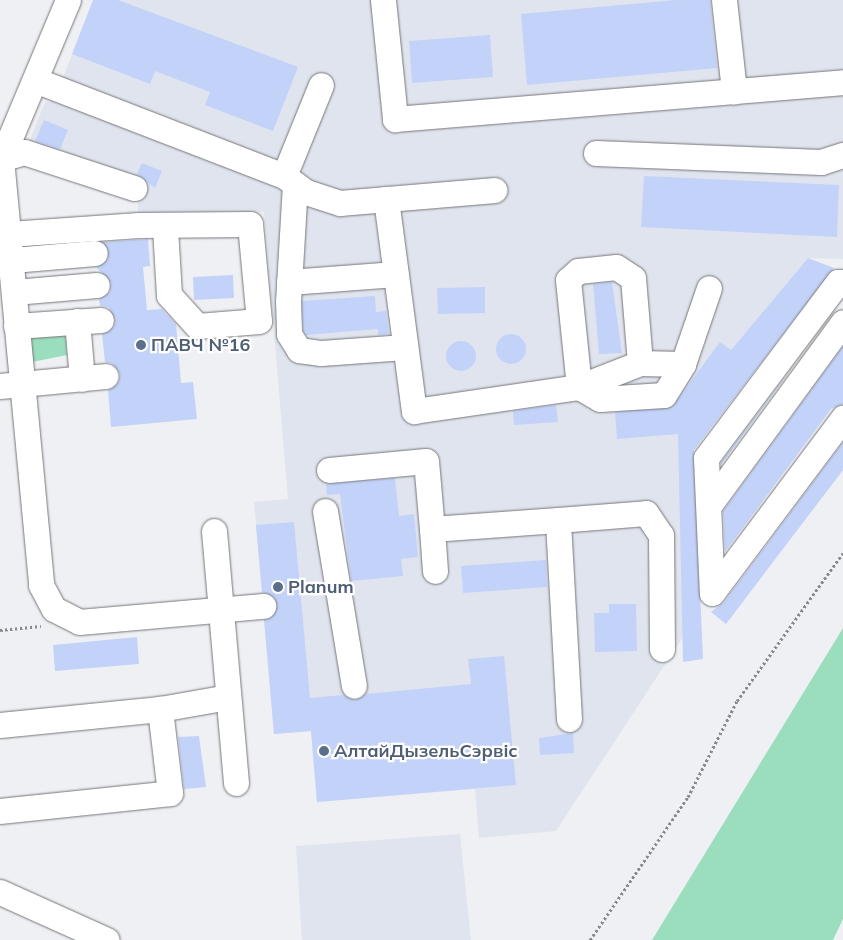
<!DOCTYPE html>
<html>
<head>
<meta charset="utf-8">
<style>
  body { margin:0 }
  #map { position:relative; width:843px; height:940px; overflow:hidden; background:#eff0f3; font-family:Mulish,sans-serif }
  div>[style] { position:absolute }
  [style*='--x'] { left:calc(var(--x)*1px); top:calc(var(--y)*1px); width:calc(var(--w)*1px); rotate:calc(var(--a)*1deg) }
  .built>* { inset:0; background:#e0e4ee }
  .green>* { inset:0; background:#9bdebe }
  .building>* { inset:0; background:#c3d2f9 }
  .round { border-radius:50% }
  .path>* { height:3px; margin-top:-1.5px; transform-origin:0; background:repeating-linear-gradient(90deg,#88898b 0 2.5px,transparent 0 5px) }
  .roads { filter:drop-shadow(0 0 1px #757679) drop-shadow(0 0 1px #757679) }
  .minor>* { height:25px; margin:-12.5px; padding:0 12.5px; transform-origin:12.5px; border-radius:12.5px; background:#fff }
  .dots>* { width:14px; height:14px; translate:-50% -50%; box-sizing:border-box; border:2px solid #fff; border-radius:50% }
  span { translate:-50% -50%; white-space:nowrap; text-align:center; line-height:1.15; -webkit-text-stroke:4.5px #fff; paint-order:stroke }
  .service-label { font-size:18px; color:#4e5e75; font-weight:700 }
  .left { translate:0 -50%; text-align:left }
</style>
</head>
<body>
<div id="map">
  <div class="built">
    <div style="clip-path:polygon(94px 0,843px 0,843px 259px,808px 258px,731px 350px,687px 412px,683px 637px,556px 831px,479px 838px,475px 789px,317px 802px,311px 731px,274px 734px,254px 502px,288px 499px,264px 212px,138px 217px,138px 199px,20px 165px,45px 102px,53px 102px)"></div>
    <div style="clip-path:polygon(460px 834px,471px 940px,302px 940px,296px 846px)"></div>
  </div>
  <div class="green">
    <div style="clip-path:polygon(28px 330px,65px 332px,67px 355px,32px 362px)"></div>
    <div style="clip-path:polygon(843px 628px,843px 919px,833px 940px,652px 940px)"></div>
  </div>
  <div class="building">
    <div style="clip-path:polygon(93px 0,118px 0,298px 67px,273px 131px,205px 105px,210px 92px,155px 71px,150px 84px,72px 54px)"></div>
    <div style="clip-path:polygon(676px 0,710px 0,717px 68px,527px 85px,521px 14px)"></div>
    <div style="clip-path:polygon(490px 35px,493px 77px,412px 83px,409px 41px)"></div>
    <div style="clip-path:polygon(44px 120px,68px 130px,60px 149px,35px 141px)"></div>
    <div style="clip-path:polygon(142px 163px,162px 171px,155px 188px,137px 174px)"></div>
    <div style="clip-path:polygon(644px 176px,839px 185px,837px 237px,641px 227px)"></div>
    <div style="clip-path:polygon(148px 239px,150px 266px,143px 267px,147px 310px,162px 309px,176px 324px,181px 383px,193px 382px,197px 419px,111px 427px,108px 390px,119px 382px,120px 374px,112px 363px,105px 362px,102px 334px,114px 327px,115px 319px,108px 307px,100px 306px,99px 299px,110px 292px,111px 283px,96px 267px,108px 259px,103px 242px)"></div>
    <div style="clip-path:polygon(808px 258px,834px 268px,694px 450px,703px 659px,683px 662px,678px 434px,617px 439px,615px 412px,672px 407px,720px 342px,731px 350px)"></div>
    <div style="clip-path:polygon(233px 275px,234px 298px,194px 300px,193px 277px)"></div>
    <div style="clip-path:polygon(612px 282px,622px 353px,599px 354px,593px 284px)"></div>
    <div style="clip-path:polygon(485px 287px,485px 313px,438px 314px,437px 288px)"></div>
    <div style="clip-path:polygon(375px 296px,376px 312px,386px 311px,389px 334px,378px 335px,378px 329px,306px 335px,303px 330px,302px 301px)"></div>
    <div class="round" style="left:496px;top:334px;width:30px;height:30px"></div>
    <div class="round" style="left:446px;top:341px;width:30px;height:30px"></div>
    <div style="clip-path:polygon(843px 346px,843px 404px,831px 409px,725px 552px,723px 511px)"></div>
    <div style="clip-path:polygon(796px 362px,721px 465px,721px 462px)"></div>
    <div style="clip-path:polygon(556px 405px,558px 422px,514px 425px,513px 411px)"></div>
    <div style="clip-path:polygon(843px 442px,843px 470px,726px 624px,711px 612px,724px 602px)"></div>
    <div style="clip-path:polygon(395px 478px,399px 516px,414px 514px,418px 557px,401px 559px,403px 576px,351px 581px,340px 494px,327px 495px,326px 484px)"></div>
    <div style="clip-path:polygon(294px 522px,310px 698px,343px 695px,356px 700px,366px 694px,471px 684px,468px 659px,504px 656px,516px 785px,317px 802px,311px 731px,274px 734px,264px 620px,272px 617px,277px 605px,274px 597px,262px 592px,256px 525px)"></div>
    <div style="clip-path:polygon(546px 560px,547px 587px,463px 593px,461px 566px)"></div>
    <div style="clip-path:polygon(609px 604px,636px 604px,637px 651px,595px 652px,594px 613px,609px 613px)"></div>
    <div style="clip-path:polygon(137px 637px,139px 664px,55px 671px,53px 645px)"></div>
    <div style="clip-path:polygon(573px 733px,574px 753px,540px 755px,539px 738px)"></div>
    <div style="clip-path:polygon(199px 736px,206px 787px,184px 789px,178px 737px)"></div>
  </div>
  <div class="path">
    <div style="--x:0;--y:630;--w:41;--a:-5.6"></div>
    <div style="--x:590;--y:940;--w:173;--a:-55.6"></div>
    <div style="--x:688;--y:797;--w:108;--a:-63"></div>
    <div style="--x:737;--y:701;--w:182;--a:-54.4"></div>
  </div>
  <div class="roads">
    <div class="minor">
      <div style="--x:68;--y:0;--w:173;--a:112.8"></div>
      <div style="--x:1;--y:159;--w:428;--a:84.6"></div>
      <div style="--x:41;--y:585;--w:27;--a:62"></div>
      <div style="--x:54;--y:609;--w:28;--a:27"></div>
      <div style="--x:79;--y:622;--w:185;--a:-5"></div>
      <div style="--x:383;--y:0;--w:120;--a:84.2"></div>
      <div style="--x:395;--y:119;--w:450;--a:-4.7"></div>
      <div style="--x:724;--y:0;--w:92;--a:83.7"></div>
      <div style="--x:35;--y:80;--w:267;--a:21.1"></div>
      <div style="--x:284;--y:176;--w:98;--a:-67.9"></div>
      <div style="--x:596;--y:153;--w:225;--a:2.3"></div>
      <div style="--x:821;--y:162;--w:23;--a:-18"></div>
      <div style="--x:1;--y:159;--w:24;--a:-17"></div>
      <div style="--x:24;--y:152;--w:116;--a:18.1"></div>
      <div style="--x:284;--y:176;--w:27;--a:36"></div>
      <div style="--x:306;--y:192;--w:36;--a:18"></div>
      <div style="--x:340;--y:203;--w:155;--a:-4.8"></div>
      <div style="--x:295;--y:184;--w:117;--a:93.4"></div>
      <div style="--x:288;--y:301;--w:33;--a:88"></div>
      <div style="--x:289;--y:334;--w:19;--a:58"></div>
      <div style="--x:299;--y:350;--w:22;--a:8"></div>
      <div style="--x:321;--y:353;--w:84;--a:-4.1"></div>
      <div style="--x:386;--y:199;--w:214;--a:82.5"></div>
      <div style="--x:414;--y:411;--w:167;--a:-8.3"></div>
      <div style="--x:579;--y:387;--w:66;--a:-21.5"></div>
      <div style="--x:640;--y:363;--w:43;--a:1.3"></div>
      <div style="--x:683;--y:364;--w:80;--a:-71.1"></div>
      <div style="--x:9;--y:234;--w:130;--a:-4"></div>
      <div style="--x:139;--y:225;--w:111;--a:-0.5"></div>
      <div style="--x:250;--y:224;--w:97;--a:84.7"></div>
      <div style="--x:259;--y:321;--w:62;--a:175.4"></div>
      <div style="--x:197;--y:326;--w:42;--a:-132.1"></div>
      <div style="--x:169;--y:295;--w:68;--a:-93.4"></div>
      <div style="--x:12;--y:260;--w:83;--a:-4.8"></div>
      <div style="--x:289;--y:282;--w:107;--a:-4.3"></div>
      <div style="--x:843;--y:282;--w:5;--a:180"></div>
      <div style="--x:838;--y:282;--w:220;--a:126.9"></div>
      <div style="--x:706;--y:458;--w:135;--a:87.5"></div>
      <div style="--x:712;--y:593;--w:219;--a:-53.2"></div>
      <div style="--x:14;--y:292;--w:83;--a:-4.8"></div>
      <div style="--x:77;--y:321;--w:58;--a:85.1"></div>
      <div style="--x:16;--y:326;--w:85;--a:-4"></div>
      <div style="--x:640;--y:363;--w:85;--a:-94.7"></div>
      <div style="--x:633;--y:278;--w:20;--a:-147"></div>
      <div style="--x:616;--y:267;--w:38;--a:174"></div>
      <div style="--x:578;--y:271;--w:13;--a:138"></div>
      <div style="--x:568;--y:280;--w:108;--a:84.1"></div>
      <div style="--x:579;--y:387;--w:24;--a:30"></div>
      <div style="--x:600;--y:399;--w:64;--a:-3.6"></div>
      <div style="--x:664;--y:395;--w:36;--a:-58"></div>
      <div style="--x:0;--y:386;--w:106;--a:-5.4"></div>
      <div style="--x:329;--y:470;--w:97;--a:-5.3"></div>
      <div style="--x:426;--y:461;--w:68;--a:85"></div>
      <div style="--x:432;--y:529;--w:126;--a:-4.1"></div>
      <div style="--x:710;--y:504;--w:225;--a:-53.8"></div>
      <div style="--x:325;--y:511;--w:177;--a:80.6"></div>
      <div style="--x:432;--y:529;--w:42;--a:85.9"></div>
      <div style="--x:214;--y:531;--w:253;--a:85"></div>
      <div style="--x:569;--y:719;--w:199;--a:-93.2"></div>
      <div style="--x:558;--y:520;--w:88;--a:-4.5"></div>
      <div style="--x:646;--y:513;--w:27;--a:56"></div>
      <div style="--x:661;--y:535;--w:114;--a:89.5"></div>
      <div style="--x:0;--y:725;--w:161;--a:-5.7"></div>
      <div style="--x:160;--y:709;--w:69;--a:-10"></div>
      <div style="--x:0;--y:811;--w:171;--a:-6"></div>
      <div style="--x:170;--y:793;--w:85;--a:-96.8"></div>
      <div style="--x:0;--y:892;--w:117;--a:24.2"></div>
    </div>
  </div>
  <div class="dots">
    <div style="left:141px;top:345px;background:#5c6f8a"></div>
    <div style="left:278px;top:587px;background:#5c6f8a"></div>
    <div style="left:324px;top:751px;background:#5c6f8a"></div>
  </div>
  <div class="service-label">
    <span class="left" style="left:151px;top:345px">ПАВЧ №16</span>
    <span class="left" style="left:288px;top:587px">Planum</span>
    <span class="left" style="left:334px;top:751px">АлтайДызельСэрвіс</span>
  </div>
</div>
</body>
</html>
